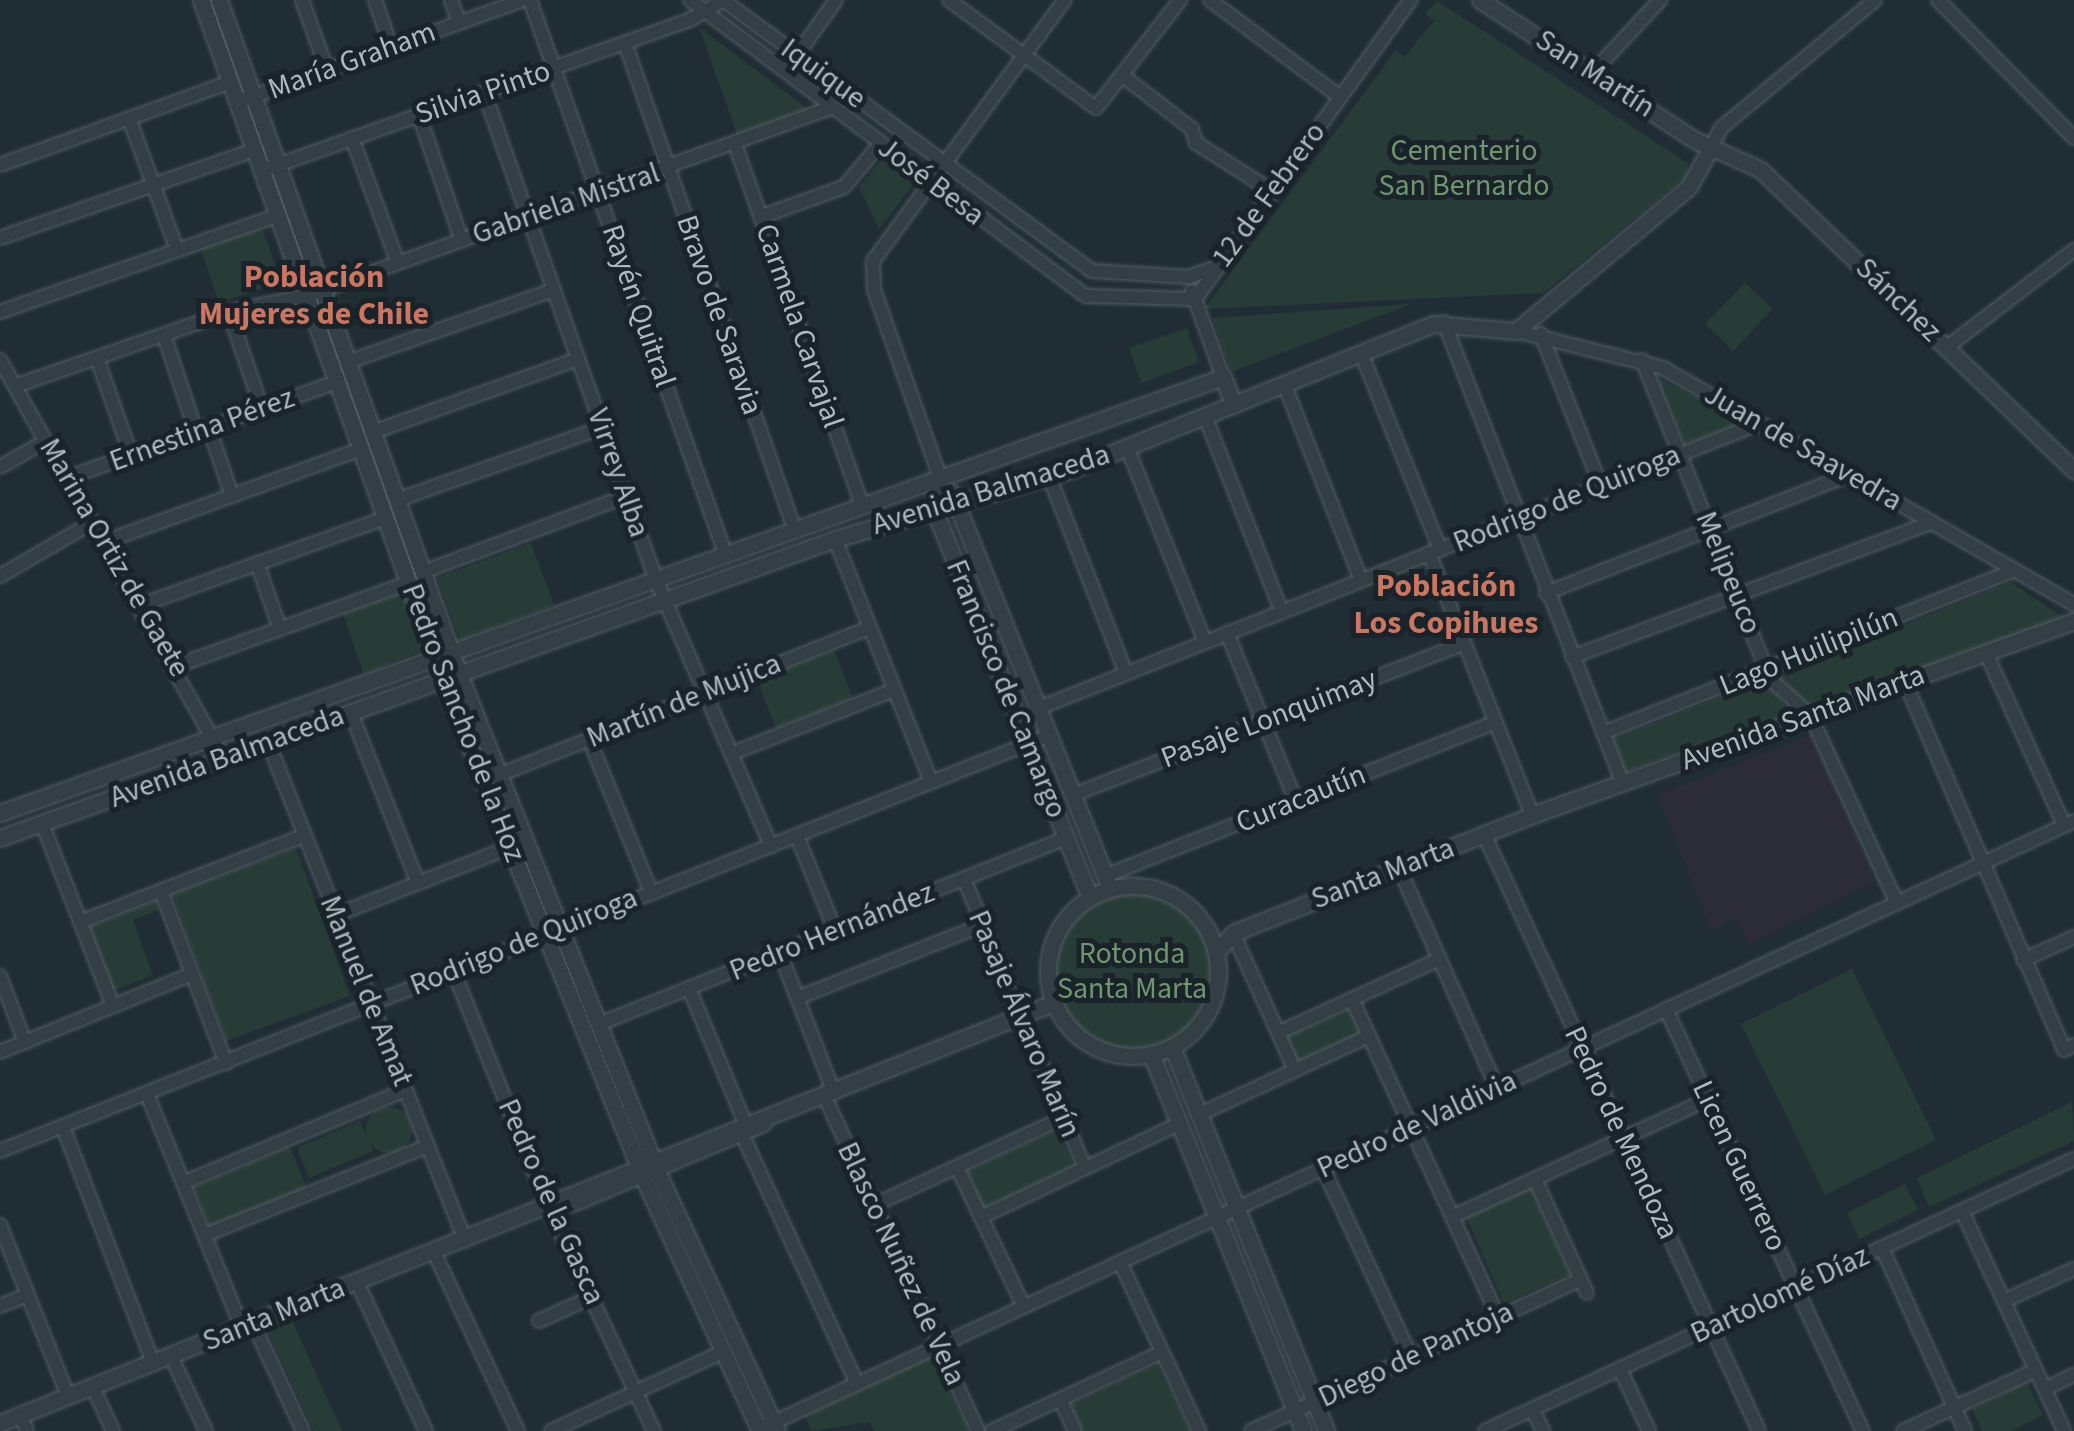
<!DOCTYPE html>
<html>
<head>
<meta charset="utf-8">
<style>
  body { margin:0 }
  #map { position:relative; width:2074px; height:1431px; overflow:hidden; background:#202d34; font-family:"Source Sans 3",sans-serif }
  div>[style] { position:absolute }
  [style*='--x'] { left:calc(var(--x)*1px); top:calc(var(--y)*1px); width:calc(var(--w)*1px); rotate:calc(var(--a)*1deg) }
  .medical>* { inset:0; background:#2b2c36 }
  .green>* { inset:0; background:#283c37 }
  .round { border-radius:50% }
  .roads { filter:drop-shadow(0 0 2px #515c63) drop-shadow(0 0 2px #515c63) }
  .minor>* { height:12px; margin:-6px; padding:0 6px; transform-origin:6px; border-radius:6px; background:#333f45 }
  .tertiary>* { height:15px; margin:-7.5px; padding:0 7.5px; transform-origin:7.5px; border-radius:7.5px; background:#333f45 }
  .tertiary>.ring { margin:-7.5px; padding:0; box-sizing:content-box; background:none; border:15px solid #333f45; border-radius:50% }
  span { translate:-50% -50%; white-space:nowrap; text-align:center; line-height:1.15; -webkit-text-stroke:10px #192329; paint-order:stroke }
  .street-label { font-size:30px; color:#adbac2 }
  .park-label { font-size:30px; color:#6f966f }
  .neighbourhood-label { font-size:32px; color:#cb7660; font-weight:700 }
</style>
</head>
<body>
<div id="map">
  <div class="medical">
    <div style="clip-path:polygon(1811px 735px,1875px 881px,1749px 944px,1735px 918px,1711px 930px,1658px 795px)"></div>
  </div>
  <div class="green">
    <div style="clip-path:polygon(1437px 1px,1688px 163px,1687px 176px,1543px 293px,1204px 309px,1396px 50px,1404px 57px,1434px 21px,1425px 13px)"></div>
    <div style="clip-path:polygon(699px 27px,808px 109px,737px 134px)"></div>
    <div style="clip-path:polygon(884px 156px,916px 181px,879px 229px,859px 187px)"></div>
    <div style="clip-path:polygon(262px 228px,281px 282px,219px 303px,201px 249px)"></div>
    <div style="clip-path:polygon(1745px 283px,1773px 309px,1733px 351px,1705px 324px)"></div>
    <div style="clip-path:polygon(1411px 304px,1231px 372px,1212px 318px)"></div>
    <div style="clip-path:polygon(1187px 328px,1199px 362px,1141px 383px,1129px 348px)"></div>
    <div style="clip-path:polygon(1656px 377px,1746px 422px,1685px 445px)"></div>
    <div style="clip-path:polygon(531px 543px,554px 605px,460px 640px,437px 578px)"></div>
    <div style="clip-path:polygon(2010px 582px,2066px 619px,1809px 712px,1775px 678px)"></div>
    <div style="clip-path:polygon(404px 592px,425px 649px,364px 674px,343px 614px)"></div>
    <div style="clip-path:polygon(834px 650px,853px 698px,776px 728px,757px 680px)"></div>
    <div style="clip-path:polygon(1764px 679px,1791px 713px,1624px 772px,1612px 740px)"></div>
    <div style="clip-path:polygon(296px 848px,350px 996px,226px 1041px,172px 894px)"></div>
    <div class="round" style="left:1052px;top:891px;width:160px;height:160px"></div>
    <div style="clip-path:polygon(156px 902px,159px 910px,133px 920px,153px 975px,112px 991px,88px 927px)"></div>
    <div style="clip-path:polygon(1852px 969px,1936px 1140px,1825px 1195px,1741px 1024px)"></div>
    <div style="clip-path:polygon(1349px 1009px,1361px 1034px,1295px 1065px,1284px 1037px)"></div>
    <div style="clip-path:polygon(2072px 1102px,2074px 1141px,1929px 1207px,1917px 1178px)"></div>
    <div class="round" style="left:366px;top:1107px;width:46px;height:46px"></div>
    <div style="clip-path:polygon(360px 1121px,373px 1151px,309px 1178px,297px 1148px)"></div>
    <div style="clip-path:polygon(1058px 1130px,1074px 1166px,983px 1208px,967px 1171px)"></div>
    <div style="clip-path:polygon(290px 1147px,307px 1188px,211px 1228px,194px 1187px)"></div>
    <div style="clip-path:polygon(1905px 1184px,1918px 1210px,1859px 1239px,1847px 1213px)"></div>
    <div style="clip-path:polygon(1531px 1187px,1570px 1274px,1504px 1303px,1466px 1216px)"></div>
    <div style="clip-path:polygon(291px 1318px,342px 1431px,314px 1431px,267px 1329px)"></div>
    <div style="clip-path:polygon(932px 1355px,969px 1431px,874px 1431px,869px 1422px,812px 1431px,804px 1416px)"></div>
    <div style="clip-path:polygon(1157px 1364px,1190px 1431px,1080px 1431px,1068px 1405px)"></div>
    <div style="clip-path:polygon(2027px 1382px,2043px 1415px,2011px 1431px,1982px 1431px,1972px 1409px)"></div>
  </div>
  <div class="roads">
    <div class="minor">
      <div style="--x:302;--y:0;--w:74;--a:70.3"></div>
      <div style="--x:375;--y:0;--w:50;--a:71.2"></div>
      <div style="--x:451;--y:0;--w:24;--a:71"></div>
      <div style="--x:530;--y:0;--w:590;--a:70.58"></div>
      <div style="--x:690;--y:0;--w:494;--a:36.8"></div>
      <div style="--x:1086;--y:296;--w:109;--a:1.6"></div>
      <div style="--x:949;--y:0;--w:182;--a:36.3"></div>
      <div style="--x:1096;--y:108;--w:137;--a:-52.1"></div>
      <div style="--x:1210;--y:0;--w:162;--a:36.7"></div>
      <div style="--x:1938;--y:0;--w:194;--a:45.4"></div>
      <div style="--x:625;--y:43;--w:517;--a:70.79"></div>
      <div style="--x:797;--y:55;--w:67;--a:-54.7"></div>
      <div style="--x:1594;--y:71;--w:97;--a:-47.1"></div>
      <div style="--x:1123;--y:76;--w:87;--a:37.5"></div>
      <div style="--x:1192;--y:129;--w:15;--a:74"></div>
      <div style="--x:1196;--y:143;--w:90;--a:32.3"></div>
      <div style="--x:484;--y:92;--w:517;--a:70.58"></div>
      <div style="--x:656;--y:580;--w:290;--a:66.6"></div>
      <div style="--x:238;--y:102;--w:303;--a:-19.7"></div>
      <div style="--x:419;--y:115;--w:133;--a:71.2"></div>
      <div style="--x:129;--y:118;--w:140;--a:70"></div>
      <div style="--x:352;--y:138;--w:133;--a:69.8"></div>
      <div style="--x:735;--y:144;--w:385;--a:70.6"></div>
      <div style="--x:1711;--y:147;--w:21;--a:-62"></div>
      <div style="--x:1721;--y:128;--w:200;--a:-39.7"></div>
      <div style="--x:0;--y:165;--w:245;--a:-19.8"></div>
      <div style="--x:269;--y:168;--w:446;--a:-19.4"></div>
      <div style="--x:690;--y:20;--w:39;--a:-31"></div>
      <div style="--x:723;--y:0;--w:458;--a:36.3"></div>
      <div style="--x:1092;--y:271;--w:97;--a:3.5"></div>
      <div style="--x:1189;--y:277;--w:29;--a:-20"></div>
      <div style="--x:760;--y:217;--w:89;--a:-19.7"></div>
      <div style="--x:844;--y:187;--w:56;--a:-50.1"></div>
      <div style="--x:0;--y:238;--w:269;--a:-19.1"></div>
      <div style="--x:1192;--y:291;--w:91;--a:70.2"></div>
      <div style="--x:1195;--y:299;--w:369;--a:-54.2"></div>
      <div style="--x:0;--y:312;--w:294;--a:-19.2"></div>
      <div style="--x:229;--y:312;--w:102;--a:71.2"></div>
      <div style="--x:1444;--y:322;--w:495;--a:68.8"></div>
      <div style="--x:1516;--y:331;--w:152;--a:14.1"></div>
      <div style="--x:1663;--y:368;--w:474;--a:29.9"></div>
      <div style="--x:1541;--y:334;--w:163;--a:68.5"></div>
      <div style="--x:164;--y:335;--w:102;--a:71.7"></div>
      <div style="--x:1947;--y:347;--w:160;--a:-37.4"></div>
      <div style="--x:1362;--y:355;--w:209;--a:68.1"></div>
      <div style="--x:97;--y:358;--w:103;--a:70.7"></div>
      <div style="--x:0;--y:360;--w:456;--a:60.7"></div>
      <div style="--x:1642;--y:360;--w:344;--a:68.1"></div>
      <div style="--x:1770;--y:679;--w:54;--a:42"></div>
      <div style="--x:1810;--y:715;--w:207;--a:65.2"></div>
      <div style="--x:348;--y:362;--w:218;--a:-19.3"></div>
      <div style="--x:15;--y:386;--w:226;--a:-19.1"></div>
      <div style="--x:229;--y:312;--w:79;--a:-11.7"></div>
      <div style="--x:306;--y:296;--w:557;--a:-19.74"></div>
      <div style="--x:1285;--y:386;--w:208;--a:68.6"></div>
      <div style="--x:1205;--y:416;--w:211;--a:68.6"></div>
      <div style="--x:209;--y:428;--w:72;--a:71.3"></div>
      <div style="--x:373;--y:432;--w:218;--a:-19.6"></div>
      <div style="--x:1127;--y:447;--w:210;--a:68.2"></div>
      <div style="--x:0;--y:467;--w:53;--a:-29.5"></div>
      <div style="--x:1049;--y:476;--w:212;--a:68.7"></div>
      <div style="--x:67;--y:478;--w:287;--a:-19.6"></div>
      <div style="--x:941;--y:480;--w:201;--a:-109.4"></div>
      <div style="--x:874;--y:290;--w:29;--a:-92"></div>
      <div style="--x:873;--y:261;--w:324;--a:-53.7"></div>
      <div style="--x:397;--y:500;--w:217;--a:-19.4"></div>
      <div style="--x:835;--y:539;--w:261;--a:68.4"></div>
      <div style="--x:104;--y:542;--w:273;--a:-19.9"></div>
      <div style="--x:1429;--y:553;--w:282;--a:68.5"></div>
      <div style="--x:257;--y:563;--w:70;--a:70.8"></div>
      <div style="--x:423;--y:572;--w:217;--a:-20.5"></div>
      <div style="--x:0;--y:576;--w:108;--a:-30.1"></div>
      <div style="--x:1546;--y:593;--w:325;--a:-21.3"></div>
      <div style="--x:141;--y:605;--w:259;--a:-19.6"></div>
      <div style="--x:1227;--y:633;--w:182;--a:67.7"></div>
      <div style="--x:1986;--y:653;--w:189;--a:65.6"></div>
      <div style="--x:1572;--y:657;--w:383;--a:-20.5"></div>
      <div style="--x:176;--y:666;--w:246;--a:-19.7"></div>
      <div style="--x:1905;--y:682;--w:401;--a:66.6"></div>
      <div style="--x:2064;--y:1050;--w:11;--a:-27"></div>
      <div style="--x:1039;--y:708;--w:775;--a:-21.57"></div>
      <div style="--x:351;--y:713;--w:183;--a:68.5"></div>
      <div style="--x:1603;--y:733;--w:443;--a:-21.6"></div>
      <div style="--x:589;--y:739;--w:165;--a:67.9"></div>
      <div style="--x:268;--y:742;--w:536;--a:68.42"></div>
      <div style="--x:733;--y:753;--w:173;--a:-21.4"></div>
      <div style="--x:499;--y:775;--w:399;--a:-21.7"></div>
      <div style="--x:1073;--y:795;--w:420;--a:-21.2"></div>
      <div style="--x:42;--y:823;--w:196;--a:68.8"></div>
      <div style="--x:1484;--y:834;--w:657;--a:65.27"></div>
      <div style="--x:797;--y:836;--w:101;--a:68"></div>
      <div style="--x:1399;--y:868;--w:241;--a:66"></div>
      <div style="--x:1105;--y:876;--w:420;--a:-21.5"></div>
      <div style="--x:964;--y:879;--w:313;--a:67.3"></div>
      <div style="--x:161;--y:891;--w:184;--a:69.3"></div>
      <div style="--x:336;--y:915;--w:187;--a:-21.3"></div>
      <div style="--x:80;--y:922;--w:241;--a:-21.1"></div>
      <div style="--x:1233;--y:933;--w:150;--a:65.7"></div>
      <div style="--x:780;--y:953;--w:150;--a:68.9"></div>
      <div style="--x:2023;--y:960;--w:56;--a:-24.3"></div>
      <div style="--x:453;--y:970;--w:254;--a:68.1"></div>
      <div style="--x:548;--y:1206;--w:249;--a:64.8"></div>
      <div style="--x:0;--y:976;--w:71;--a:69.3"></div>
      <div style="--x:689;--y:988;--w:146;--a:67.5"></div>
      <div style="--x:797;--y:998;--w:199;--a:-21.5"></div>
      <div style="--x:1352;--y:999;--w:350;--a:65.3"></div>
      <div style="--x:1666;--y:1009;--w:466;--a:65"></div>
      <div style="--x:599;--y:1024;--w:503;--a:-21.72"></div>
      <div style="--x:1278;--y:1033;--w:178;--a:-24.6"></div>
      <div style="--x:0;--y:1052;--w:207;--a:-22.1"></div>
      <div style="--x:147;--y:1094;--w:253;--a:67.9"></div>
      <div style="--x:825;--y:1097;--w:367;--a:65.4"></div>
      <div style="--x:1198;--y:1115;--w:188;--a:-24.8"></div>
      <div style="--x:63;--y:1127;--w:253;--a:69.1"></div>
      <div style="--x:743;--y:1136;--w:273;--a:65.3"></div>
      <div style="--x:0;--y:1151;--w:1129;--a:-21.61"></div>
      <div style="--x:957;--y:1167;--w:155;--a:64.4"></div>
      <div style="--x:1323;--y:1168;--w:208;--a:65"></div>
      <div style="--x:1535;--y:1179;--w:125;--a:65.5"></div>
      <div style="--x:183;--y:1183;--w:241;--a:-22.7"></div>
      <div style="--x:874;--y:1205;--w:208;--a:-24.7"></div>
      <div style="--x:1962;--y:1211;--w:242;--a:65.1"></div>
      <div style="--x:981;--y:1217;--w:219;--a:-25.2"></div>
      <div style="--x:1452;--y:1217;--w:282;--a:-24.7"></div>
      <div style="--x:0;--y:1225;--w:184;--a:68.3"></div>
      <div style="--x:205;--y:1235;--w:239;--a:-21.8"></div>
      <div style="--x:1882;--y:1248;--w:201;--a:65.6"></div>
      <div style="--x:434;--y:1252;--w:198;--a:64.9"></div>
      <div style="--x:1120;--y:1262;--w:187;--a:64.9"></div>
      <div style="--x:357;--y:1282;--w:164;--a:65.2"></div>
      <div style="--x:2004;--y:1301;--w:77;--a:-24.6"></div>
      <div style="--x:0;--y:1306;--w:29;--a:-22"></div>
      <div style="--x:539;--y:1321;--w:58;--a:-24.4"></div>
      <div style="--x:253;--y:1323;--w:119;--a:65.2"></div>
      <div style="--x:171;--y:1356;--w:83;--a:65"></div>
      <div style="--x:1620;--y:1369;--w:68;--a:64.9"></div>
      <div style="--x:93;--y:1387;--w:48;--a:65.6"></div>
      <div style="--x:2045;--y:1389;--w:32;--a:-26"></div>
      <div style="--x:1060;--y:1399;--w:35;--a:65"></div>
      <div style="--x:1532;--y:1409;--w:25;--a:63"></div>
      <div style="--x:20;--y:1415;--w:17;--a:66"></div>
      <div style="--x:766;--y:1426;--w:1441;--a:-24.82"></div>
      <div style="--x:551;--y:1431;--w:189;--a:-24.7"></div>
      <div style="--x:992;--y:1431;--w:187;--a:-24.9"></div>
      <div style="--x:1251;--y:1431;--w:363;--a:-24.7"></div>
      <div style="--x:1485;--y:1431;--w:649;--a:-24.79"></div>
      <div style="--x:1903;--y:1431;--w:146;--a:-24.6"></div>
    </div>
    <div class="tertiary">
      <div style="--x:201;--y:0;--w:722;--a:70.41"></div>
      <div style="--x:443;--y:680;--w:536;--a:68.08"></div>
      <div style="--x:643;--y:1177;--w:280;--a:65.3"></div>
      <div style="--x:219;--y:0;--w:715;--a:70.4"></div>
      <div style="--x:459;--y:674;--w:535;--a:68.28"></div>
      <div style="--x:657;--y:1171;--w:286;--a:65.2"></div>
      <div style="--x:1480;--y:0;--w:257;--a:33.1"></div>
      <div style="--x:1695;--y:140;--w:72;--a:24.4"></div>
      <div style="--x:1761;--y:170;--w:434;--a:43.8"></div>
      <div style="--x:941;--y:480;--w:28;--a:107"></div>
      <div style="--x:933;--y:507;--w:420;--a:68.1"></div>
      <div style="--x:952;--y:493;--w:425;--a:68.2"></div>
      <div style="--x:0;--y:813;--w:1298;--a:-19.62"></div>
      <div style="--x:1223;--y:377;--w:30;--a:69"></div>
      <div style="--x:0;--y:838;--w:887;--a:-19.7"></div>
      <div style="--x:835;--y:539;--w:245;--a:-16.4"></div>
      <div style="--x:1070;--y:470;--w:392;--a:-21.9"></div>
      <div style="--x:1434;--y:324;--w:82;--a:4.9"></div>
      <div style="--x:1516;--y:331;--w:225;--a:-39.8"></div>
      <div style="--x:1689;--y:187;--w:46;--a:-61.2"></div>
      <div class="ring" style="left:1048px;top:886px;width:155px;height:155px"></div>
      <div style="--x:1216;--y:952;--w:25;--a:-48"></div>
      <div style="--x:1233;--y:933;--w:321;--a:-21.5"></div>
      <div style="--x:1532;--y:815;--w:576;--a:-19.69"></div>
      <div style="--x:1172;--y:1047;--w:414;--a:68.1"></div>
      <div style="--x:1151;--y:1054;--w:406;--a:68"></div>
      <div style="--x:572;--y:1203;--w:207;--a:-22.7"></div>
      <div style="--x:0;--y:1423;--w:1134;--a:-21.75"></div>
    </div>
  </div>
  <div class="street-label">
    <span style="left:352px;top:61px;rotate:-20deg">María Graham</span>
    <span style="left:823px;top:74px;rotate:36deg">Iquique</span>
    <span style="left:1595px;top:74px;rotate:33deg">San Martín</span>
    <span style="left:483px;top:93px;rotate:-19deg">Silvia Pinto</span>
    <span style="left:931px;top:182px;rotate:37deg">José Besa</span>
    <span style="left:1269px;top:195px;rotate:-54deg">12 de Febrero</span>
    <span style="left:566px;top:204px;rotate:-19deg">Gabriela Mistral</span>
    <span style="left:1898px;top:300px;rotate:44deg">Sánchez</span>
    <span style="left:638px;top:306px;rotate:71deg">Rayén Quitral</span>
    <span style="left:719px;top:315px;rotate:71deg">Bravo de Saravia</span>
    <span style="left:799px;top:326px;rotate:71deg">Carmela Carvajal</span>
    <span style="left:202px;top:430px;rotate:-20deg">Ernestina Pérez</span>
    <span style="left:1803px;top:448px;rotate:30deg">Juan de Saavedra</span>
    <span style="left:618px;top:473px;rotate:71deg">Virrey Alba</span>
    <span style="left:991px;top:490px;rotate:-17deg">Avenida Balmaceda</span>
    <span style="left:1567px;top:499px;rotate:-22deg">Rodrigo de Quiroga</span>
    <span style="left:114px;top:558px;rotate:60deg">Marina Ortiz de Gaete</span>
    <span style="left:1728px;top:573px;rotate:68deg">Melipeuco</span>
    <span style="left:1809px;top:652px;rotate:-22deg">Lago Huilipilún</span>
    <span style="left:1006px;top:689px;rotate:68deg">Francisco de Camargo</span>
    <span style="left:684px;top:701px;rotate:-22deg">Martín de Mujica</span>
    <span style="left:1803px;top:718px;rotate:-20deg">Avenida Santa Marta</span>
    <span style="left:1269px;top:719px;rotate:-21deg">Pasaje Lonquimay</span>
    <span style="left:463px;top:723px;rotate:69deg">Pedro Sancho de la Hoz</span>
    <span style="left:227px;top:757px;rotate:-20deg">Avenida Balmaceda</span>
    <span style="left:1301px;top:799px;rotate:-22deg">Curacautín</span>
    <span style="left:1383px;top:874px;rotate:-21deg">Santa Marta</span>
    <span style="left:832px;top:932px;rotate:-22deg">Pedro Hernández</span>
    <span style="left:524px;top:942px;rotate:-22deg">Rodrigo de Quiroga</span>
    <span style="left:366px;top:991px;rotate:68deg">Manuel de Amat</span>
    <span style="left:1024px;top:1024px;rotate:67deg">Pasaje Álvaro Marín</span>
    <span style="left:1417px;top:1125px;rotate:-25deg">Pedro de Valdivia</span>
    <span style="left:1621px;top:1133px;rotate:65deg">Pedro de Mendoza</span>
    <span style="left:1739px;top:1166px;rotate:65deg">Licen Guerrero</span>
    <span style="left:551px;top:1202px;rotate:66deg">Pedro de la Gasca</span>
    <span style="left:901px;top:1264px;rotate:65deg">Blasco Nuñez de Vela</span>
    <span style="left:1780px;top:1295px;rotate:-25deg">Bartolomé Díaz</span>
    <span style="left:274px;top:1315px;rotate:-22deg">Santa Marta</span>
    <span style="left:1416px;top:1355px;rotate:-25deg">Diego de Pantoja</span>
  </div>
  <div class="park-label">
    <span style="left:1464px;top:168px">Cementerio<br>San Bernardo</span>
    <span style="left:1132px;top:971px">Rotonda<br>Santa Marta</span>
  </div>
  <div class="neighbourhood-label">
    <span style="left:314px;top:296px">Población<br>Mujeres de Chile</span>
    <span style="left:1446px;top:605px">Población<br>Los Copihues</span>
  </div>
</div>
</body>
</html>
